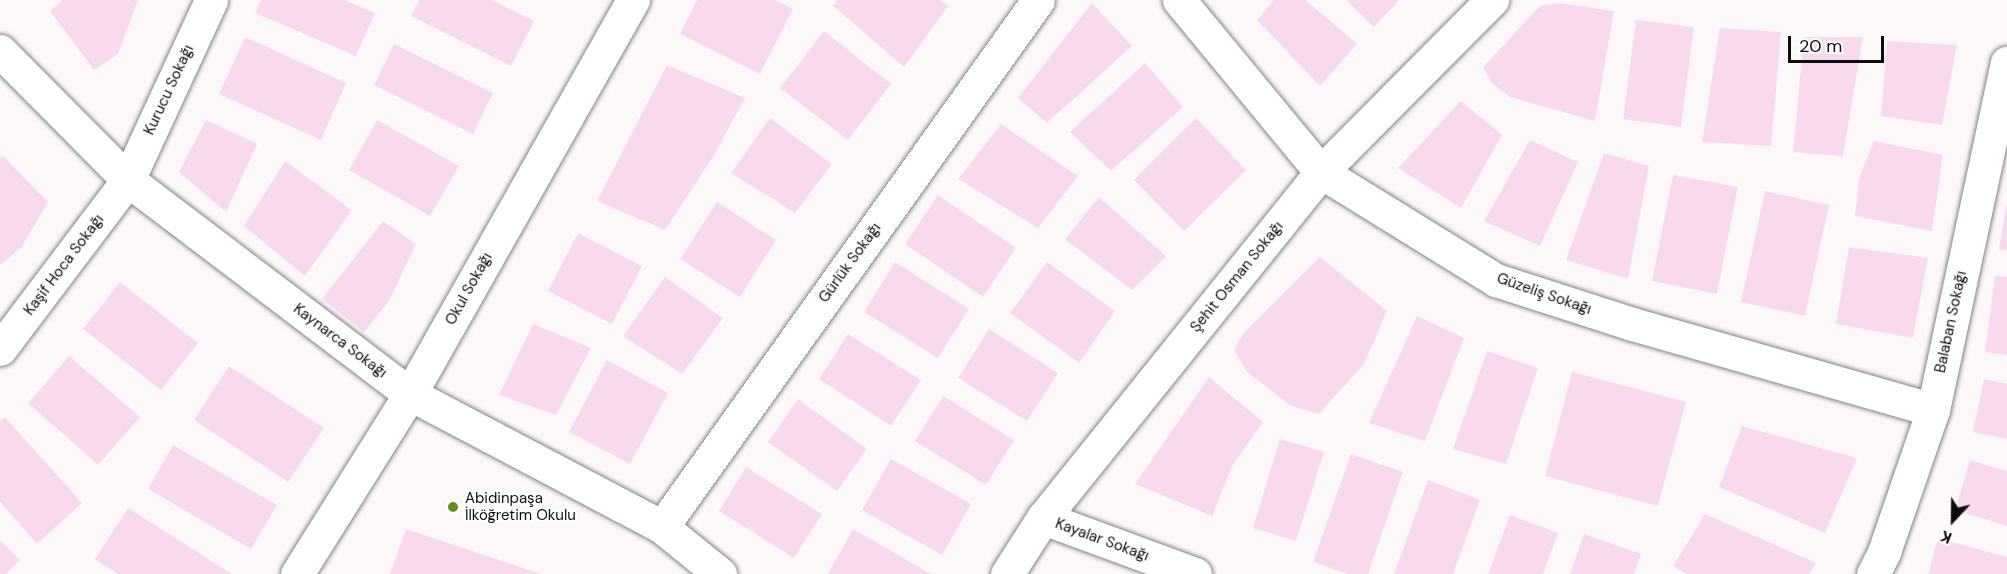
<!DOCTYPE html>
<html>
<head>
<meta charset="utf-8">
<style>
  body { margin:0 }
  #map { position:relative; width:2007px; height:574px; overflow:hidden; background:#fcf8fa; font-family:"DM Sans",sans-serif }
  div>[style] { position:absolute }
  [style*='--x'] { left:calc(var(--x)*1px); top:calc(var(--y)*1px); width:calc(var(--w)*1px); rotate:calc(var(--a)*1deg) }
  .building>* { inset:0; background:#f8daee }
  .roads { filter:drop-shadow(0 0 2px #868385) drop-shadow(0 0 2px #868385) }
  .minor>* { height:33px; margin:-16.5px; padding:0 16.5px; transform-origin:16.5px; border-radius:16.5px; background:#fff }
  .dots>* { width:16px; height:16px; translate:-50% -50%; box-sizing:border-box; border:3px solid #fff; border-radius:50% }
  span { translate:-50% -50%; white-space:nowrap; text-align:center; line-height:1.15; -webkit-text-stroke:4.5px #fff; paint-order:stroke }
  .street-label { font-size:15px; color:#0e0d0e }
  .poi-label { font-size:15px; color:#0e0d0e }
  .left { translate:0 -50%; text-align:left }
  .north { position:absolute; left:1923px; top:490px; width:60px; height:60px; -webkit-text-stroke:4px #fff; paint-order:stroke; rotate:202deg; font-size:16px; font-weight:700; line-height:24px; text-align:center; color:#0e0d0e }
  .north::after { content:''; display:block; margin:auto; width:21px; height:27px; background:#0e0d0e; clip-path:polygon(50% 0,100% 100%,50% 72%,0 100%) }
  .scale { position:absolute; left:1788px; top:36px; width:96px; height:27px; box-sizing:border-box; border:3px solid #0e0d0e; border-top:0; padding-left:8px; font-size:18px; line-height:21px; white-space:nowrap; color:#0e0d0e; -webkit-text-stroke:4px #fff; paint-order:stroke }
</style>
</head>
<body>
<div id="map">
  <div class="building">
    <div style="clip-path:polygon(62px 0,138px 0,118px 54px,94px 70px,50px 11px)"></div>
    <div style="clip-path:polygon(261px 0,345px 0,375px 13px,356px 56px,255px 13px)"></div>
    <div style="clip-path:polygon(419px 0,492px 0,534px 21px,511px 66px,411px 16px)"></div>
    <div style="clip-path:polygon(697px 0,775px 0,793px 9px,760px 74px,680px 34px)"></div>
    <div style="clip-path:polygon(837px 0,940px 0,948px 6px,904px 67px,833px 6px)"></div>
    <div style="clip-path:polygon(1274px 0,1306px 0,1357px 44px,1320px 86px,1257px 20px)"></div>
    <div style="clip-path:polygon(1346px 0,1399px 0,1374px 27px)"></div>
    <div style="clip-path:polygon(1092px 3px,1132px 46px,1047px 123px,1018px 98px)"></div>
    <div style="clip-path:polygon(1559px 3px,1614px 11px,1595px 121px,1510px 97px,1492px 83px,1483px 67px,1540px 6px)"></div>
    <div style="clip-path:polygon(1636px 20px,1694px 27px,1681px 127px,1623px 119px)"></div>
    <div style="clip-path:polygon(1720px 28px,1781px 32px,1771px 146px,1702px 142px)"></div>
    <div style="clip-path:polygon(824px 31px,891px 84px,848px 140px,780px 88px)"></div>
    <div style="clip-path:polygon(245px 37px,346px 83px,321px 140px,219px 94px)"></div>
    <div style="clip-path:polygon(1804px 37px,1863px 37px,1843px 156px,1793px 152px)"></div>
    <div style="clip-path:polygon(1887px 41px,1957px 45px,1942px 125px,1881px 116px)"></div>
    <div style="clip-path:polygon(394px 44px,493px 93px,473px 134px,374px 85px)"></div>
    <div style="clip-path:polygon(1145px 63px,1183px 107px,1111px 171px,1070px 132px)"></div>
    <div style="clip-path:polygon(667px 65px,745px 98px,713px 157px,665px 230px,597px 201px)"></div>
    <div style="clip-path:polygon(1461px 101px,1502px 135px,1461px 208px,1398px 168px)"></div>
    <div style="clip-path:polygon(770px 118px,832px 164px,795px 213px,731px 173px)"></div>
    <div style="clip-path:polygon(1196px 118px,1246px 170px,1184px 231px,1134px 180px)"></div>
    <div style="clip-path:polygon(206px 120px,257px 144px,226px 212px,179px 172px)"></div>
    <div style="clip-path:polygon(377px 120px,459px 166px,430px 216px,349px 170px)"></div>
    <div style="clip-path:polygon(1001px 124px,1078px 176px,1038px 228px,958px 179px)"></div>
    <div style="clip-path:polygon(1530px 140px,1578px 162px,1540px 246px,1484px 221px)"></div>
    <div style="clip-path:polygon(1874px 141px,1943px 155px,1932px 231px,1855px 216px,1859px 178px)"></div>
    <div style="clip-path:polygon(1604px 153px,1649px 166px,1628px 279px,1566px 260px)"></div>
    <div style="clip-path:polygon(3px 156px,48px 202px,21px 248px,0 265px,0 159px)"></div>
    <div style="clip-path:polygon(285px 161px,352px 210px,305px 276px,244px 226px)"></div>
    <div style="clip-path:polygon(1673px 175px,1738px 187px,1717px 294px,1652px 281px)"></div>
    <div style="clip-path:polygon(1765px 191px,1829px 205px,1805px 316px,1741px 302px)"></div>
    <div style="clip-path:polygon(938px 195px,1016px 248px,983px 297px,905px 244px)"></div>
    <div style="clip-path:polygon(1099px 197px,1166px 256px,1132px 290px,1065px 239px)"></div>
    <div style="clip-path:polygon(717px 202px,776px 240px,740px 297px,680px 259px)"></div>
    <div style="clip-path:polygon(2006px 206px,2007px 206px,2007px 250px,1999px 249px)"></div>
    <div style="clip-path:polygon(383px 221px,416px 244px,389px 301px,364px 332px,322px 299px)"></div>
    <div style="clip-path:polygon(578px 233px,642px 266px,612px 324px,548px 291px)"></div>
    <div style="clip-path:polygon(1849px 247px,1928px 258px,1913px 338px,1836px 324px)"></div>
    <div style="clip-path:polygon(1320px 257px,1387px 311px,1364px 364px,1319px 414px,1291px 406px,1247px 372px,1234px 350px,1243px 334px)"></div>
    <div style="clip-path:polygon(895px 262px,969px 309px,938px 358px,864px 312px)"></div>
    <div style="clip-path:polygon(1047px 262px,1115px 311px,1079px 363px,1010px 313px)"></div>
    <div style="clip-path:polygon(1995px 276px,2007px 277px,2007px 355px,1985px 352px)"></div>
    <div style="clip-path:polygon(665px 277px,723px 318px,682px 374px,623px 336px)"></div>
    <div style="clip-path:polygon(120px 282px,198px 343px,161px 390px,83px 329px)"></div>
    <div style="clip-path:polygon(1417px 316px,1464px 338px,1425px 441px,1369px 423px)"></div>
    <div style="clip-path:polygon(533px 324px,591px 348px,556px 415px,499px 395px)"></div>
    <div style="clip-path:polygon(989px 329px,1058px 373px,1027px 421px,958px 378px)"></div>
    <div style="clip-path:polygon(848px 334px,921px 380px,891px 426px,819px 379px)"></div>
    <div style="clip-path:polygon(1487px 351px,1538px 368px,1506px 464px,1453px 449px)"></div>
    <div style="clip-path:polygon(69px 356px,140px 417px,98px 465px,28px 403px)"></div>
    <div style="clip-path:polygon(607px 360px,668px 393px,630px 464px,569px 432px)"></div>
    <div style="clip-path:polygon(229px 366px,324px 428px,288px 482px,194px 420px)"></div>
    <div style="clip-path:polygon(1572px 372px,1686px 402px,1658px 506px,1545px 476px)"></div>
    <div style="clip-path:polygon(1209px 377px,1263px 422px,1232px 466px,1212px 516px,1135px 484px)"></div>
    <div style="clip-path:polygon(1984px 379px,2007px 384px,2007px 439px,1973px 432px)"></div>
    <div style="clip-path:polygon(943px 396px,1014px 440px,986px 485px,915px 441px)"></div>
    <div style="clip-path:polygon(798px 399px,867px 449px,837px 491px,768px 442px)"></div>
    <div style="clip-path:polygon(5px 417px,82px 503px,37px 544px,0 502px,0 421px)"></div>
    <div style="clip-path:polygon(1742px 426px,1857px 458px,1825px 533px,1719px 487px)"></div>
    <div style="clip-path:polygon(1280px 439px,1324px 452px,1296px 541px,1253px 528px)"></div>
    <div style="clip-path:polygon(173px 445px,277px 505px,251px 549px,148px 489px)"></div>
    <div style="clip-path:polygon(1351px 454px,1403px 472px,1368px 574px,1348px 574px,1313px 562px)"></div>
    <div style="clip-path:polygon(891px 459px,971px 504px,942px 555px,862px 510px)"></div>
    <div style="clip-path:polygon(1970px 460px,2007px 471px,2007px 526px,1955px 510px)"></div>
    <div style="clip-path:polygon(746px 467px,822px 514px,794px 558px,719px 511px)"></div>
    <div style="clip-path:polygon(1428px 480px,1480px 500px,1453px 574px,1394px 574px)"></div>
    <div style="clip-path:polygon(128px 508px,232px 574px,118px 574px,95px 559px)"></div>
    <div style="clip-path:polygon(1705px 514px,1816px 563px,1809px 574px,1686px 574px,1673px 566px)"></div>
    <div style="clip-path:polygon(1510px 515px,1558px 533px,1543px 574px,1488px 574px)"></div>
    <div style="clip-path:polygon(406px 529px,541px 574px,390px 574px)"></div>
    <div style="clip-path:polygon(853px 529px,931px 574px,828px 574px)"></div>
    <div style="clip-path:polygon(1584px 534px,1641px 554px,1634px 574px,1570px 574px)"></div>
    <div style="clip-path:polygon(1938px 538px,2007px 557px,2007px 574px,1928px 574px)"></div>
    <div style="clip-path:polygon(0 540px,20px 560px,6px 574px,0 574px)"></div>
  </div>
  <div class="roads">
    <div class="minor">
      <div style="--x:1179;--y:0;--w:223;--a:50.5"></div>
      <div style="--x:1321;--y:172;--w:206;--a:31.7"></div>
      <div style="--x:1496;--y:280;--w:143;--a:17.9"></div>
      <div style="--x:1632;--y:324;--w:313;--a:15.9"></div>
      <div style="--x:0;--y:51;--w:182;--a:45.2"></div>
      <div style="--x:128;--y:180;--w:354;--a:37.2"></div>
      <div style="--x:410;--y:394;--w:285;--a:27.8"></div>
      <div style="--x:662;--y:527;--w:75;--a:39"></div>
      <div style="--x:0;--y:349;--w:212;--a:-52.9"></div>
      <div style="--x:128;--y:180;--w:198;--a:-65.2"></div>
      <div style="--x:1043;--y:518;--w:162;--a:20.2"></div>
      <div style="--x:662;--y:527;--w:647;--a:-54.49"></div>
      <div style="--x:297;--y:574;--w:213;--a:-57.9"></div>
      <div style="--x:410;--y:394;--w:453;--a:-60.5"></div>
      <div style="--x:1007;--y:574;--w:67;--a:-57.3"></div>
      <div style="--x:1043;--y:518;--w:444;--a:-51.2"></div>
      <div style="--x:1321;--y:172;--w:243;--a:-45.2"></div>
      <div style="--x:1873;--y:574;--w:25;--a:-63"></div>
      <div style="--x:1884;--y:552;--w:150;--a:-71"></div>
      <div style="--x:1933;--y:410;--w:355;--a:-78"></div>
    </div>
  </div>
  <div class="dots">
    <div style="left:453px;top:507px;background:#649021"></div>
  </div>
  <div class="street-label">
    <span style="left:169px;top:90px;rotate:-65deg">Kurucu Sokağı</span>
    <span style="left:850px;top:263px;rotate:-54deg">Gürlük Sokağı</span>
    <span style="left:64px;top:265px;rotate:-53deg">Kaşif Hoca Sokağı</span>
    <span style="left:1237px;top:277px;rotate:-51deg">Şehit Osman Sokağı</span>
    <span style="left:469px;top:289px;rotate:-61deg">Okul Sokağı</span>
    <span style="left:1544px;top:294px;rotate:19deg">Güzeliş Sokağı</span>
    <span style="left:1951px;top:322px;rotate:-78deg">Balaban Sokağı</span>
    <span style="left:340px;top:341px;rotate:37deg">Kaynarca Sokağı</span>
    <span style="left:1102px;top:540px;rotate:20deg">Kayalar Sokağı</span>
  </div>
  <div class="poi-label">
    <span class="left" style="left:465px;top:507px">Abidinpaşa<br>İlköğretim Okulu</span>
  </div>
  <div class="north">K</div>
  <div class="scale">20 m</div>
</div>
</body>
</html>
